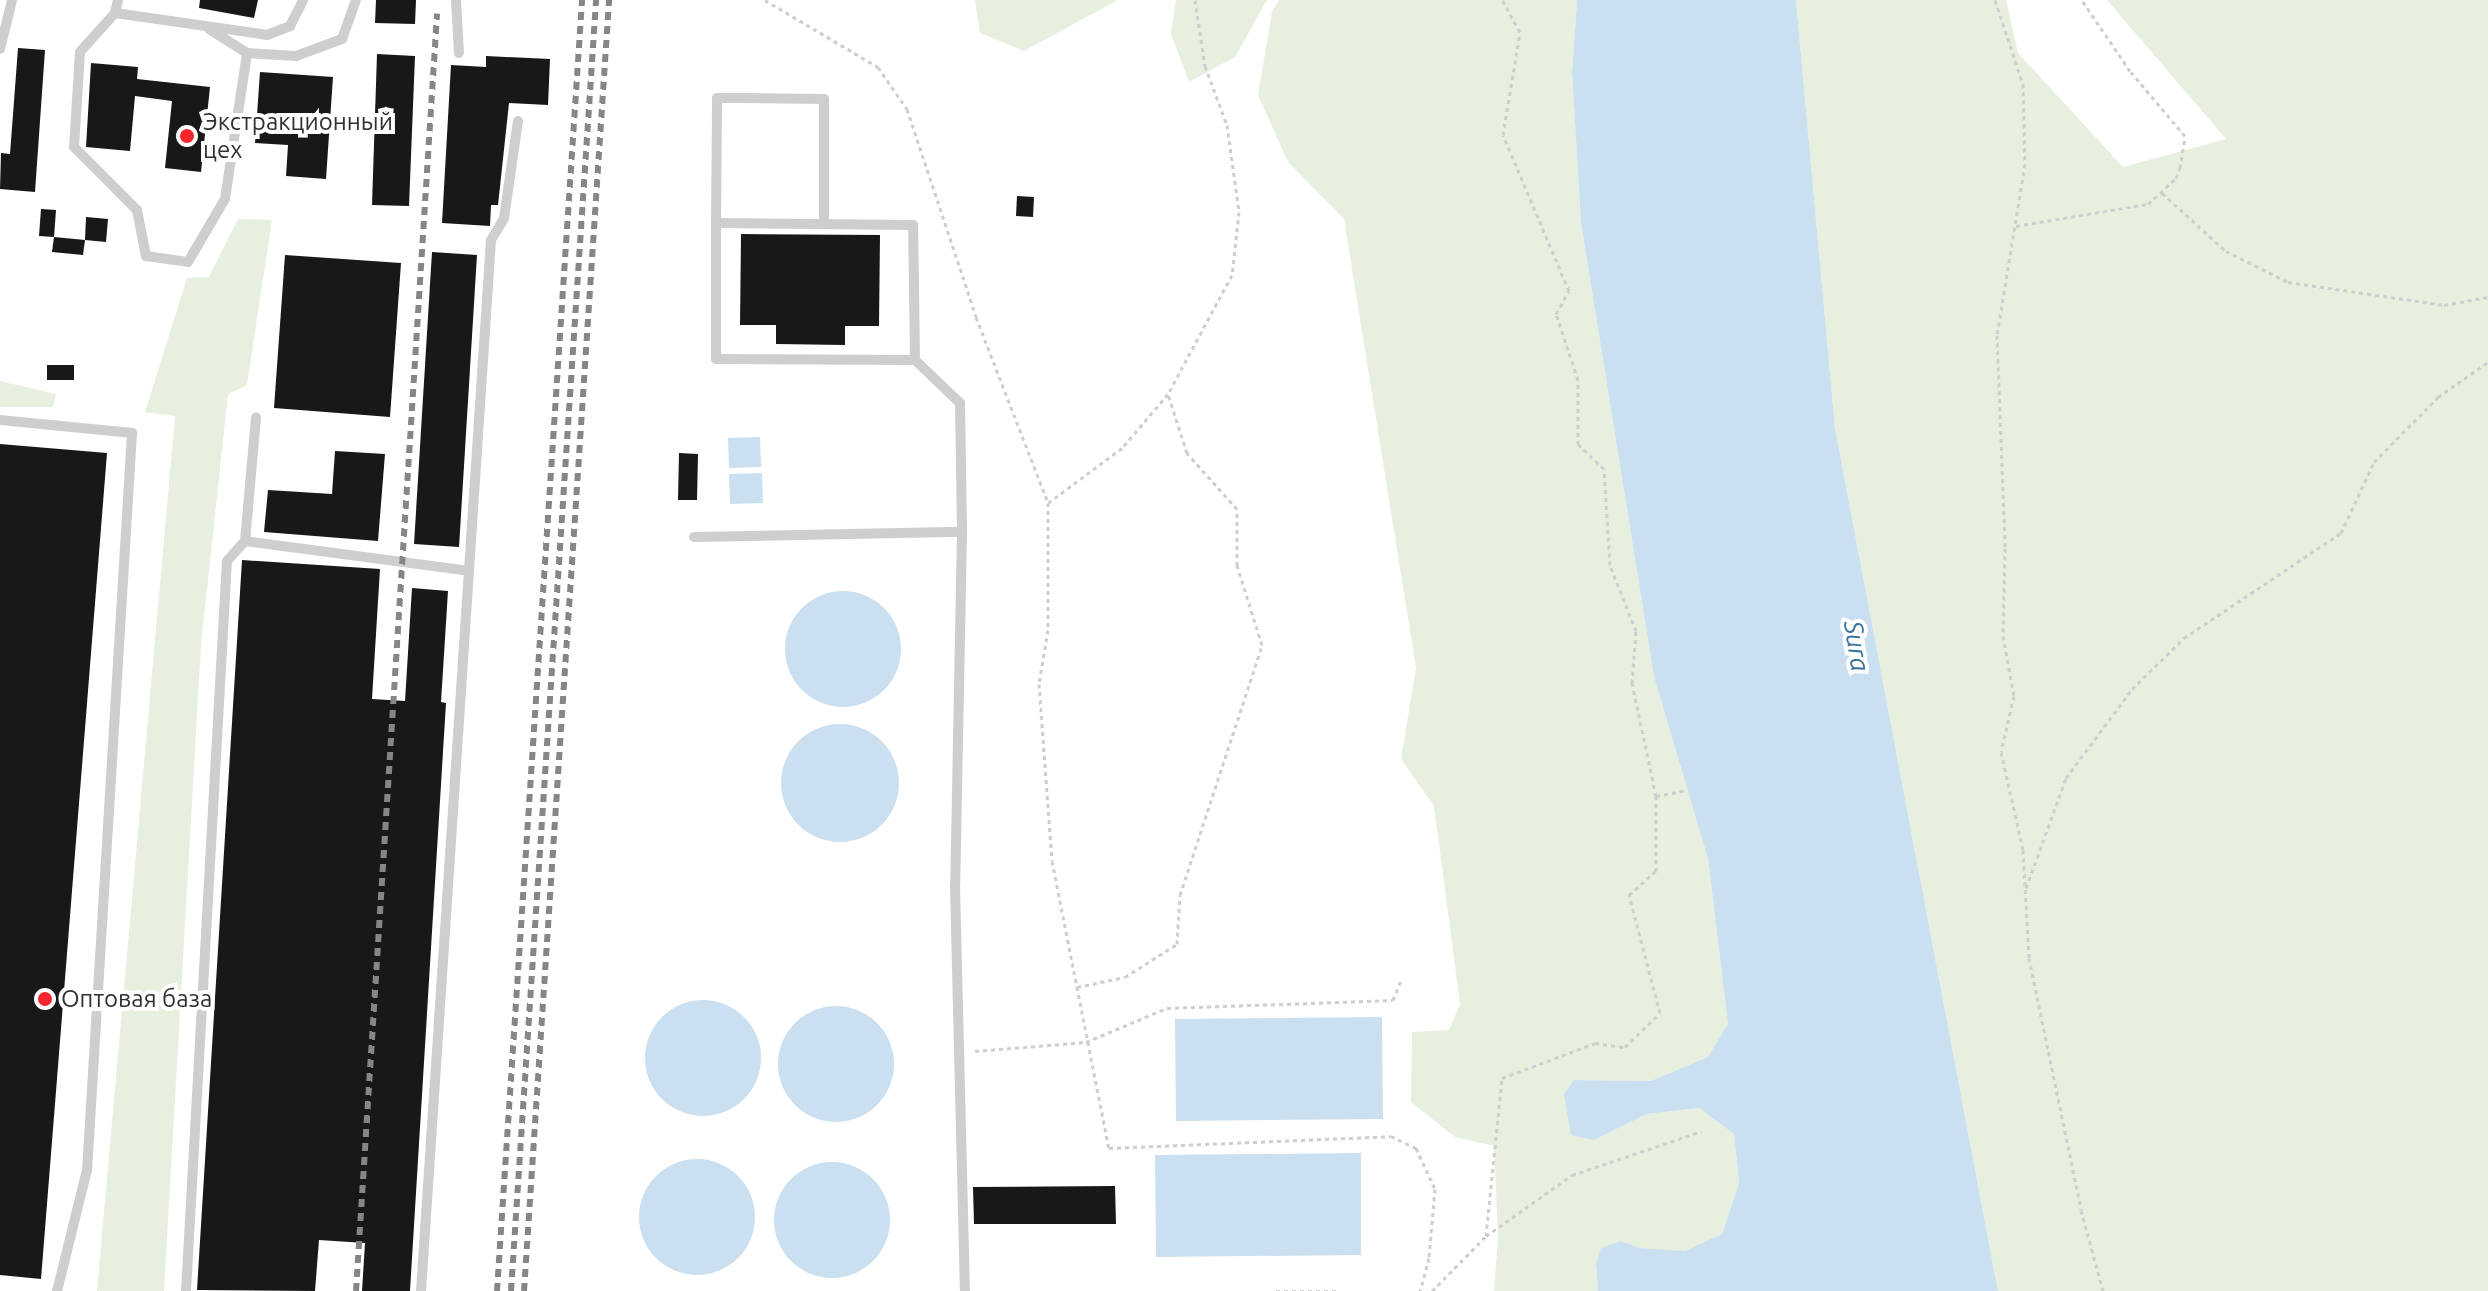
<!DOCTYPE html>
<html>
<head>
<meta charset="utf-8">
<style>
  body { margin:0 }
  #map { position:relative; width:2488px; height:1291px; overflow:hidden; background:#fff; font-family:Ubuntu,sans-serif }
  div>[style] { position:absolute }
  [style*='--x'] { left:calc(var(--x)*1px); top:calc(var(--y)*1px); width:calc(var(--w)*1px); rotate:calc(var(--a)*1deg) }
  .green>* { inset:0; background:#e7efdf }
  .water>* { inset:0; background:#cae0f0 }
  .round { border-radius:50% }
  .building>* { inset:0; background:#181818 }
  .path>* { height:3px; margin-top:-1.5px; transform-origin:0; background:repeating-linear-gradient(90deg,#cecece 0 4px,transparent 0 8px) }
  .service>* { height:10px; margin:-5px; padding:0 5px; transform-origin:5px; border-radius:5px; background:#cecece }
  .rail>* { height:6px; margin-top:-3px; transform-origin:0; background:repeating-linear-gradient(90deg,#868686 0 8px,transparent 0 14px) }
  .dots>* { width:22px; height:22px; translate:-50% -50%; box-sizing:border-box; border:4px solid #fff; border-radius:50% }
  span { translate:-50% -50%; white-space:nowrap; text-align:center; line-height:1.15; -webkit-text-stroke:8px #fff; paint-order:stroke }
  .poi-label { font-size:24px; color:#313131 }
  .left { translate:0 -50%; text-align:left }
  .water-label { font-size:26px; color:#36719d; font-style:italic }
</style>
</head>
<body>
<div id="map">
  <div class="green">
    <div style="clip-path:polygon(975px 0,1118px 0,1024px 51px,980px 33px)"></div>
    <div style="clip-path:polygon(1176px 0,1267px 0,1235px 57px,1189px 82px,1171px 34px)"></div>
    <div style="clip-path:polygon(1279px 0,1577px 0,1572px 73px,1581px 223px,1654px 677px,1708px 859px,1728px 1024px,1709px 1057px,1651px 1081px,1575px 1080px,1594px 1140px,1647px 1114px,1699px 1108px,1734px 1134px,1739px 1183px,1722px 1234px,1685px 1252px,1639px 1248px,1621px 1241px,1596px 1264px,1598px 1291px,1494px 1291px,1498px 1237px,1494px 1146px,1455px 1137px,1411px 1102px,1412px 1032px,1449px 1030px,1460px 1004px,1434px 806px,1401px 759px,1416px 668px,1344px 219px,1288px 162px,1258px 95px,1272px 12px)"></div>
    <div style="clip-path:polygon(1796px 0,2006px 0,2018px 53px,2123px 167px,2226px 139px,2107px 0,2488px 0,2488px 1291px,1998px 1291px,1835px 428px)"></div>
    <div style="clip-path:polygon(238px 219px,272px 220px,247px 385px,228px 394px,201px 645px,164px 1291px,97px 1291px,175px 416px,145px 412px,187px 278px,209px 277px)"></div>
    <div style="clip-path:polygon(0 381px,56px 394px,53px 407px,0 407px)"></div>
  </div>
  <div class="water">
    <div style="clip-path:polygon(1577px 0,1796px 0,1835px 428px,1998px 1291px,1598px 1291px,1596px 1264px,1601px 1248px,1621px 1241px,1640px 1248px,1685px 1251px,1722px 1234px,1739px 1183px,1734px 1134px,1699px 1108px,1647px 1114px,1594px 1140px,1571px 1135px,1564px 1094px,1574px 1080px,1651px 1081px,1708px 1057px,1728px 1024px,1708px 859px,1654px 677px,1581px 223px,1572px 73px)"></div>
    <div style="clip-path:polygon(760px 437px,761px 467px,729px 468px,728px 438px)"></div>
    <div style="clip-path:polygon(762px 473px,763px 503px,730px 504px,729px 474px)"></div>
    <div class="round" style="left:785px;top:591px;width:116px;height:116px"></div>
    <div class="round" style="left:781px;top:724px;width:118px;height:118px"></div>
    <div class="round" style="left:645px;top:1000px;width:116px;height:116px"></div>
    <div class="round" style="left:778px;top:1006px;width:116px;height:116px"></div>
    <div style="clip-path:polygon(1382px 1017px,1383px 1119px,1176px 1121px,1175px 1019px)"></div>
    <div style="clip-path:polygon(1361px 1153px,1361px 1255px,1156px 1257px,1155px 1155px)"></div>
    <div class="round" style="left:639px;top:1159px;width:116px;height:116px"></div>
    <div class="round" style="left:774px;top:1162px;width:116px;height:116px"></div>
  </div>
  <div class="building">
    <div style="clip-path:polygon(200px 0,258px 0,254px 18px,199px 8px)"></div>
    <div style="clip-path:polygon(376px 0,416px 0,415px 24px,375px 23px)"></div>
    <div style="clip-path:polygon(18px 48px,45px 50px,35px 192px,0 189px,1px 153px,10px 154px)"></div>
    <div style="clip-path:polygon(377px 54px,415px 56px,409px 206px,372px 205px)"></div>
    <div style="clip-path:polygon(486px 56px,550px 59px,548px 105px,509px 103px,498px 205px,491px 205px,490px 226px,442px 223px,451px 65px,486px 67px)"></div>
    <div style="clip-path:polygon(91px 63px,138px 67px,137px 79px,210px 87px,201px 172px,165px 168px,172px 101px,135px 96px,130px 151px,86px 147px)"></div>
    <div style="clip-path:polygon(260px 72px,333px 77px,326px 179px,286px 176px,288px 145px,255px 143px)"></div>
    <div style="clip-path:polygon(1017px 196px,1034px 197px,1033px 217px,1016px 216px)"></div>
    <div style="clip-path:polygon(41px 209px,56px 210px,54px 237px,39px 236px)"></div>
    <div style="clip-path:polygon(86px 217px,108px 219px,106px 242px,85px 240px)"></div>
    <div style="clip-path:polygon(741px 234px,880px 235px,879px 326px,845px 326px,845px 345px,776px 344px,776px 325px,740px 325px)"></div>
    <div style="clip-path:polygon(54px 237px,85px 240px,83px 255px,52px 252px)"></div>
    <div style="clip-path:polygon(432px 252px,477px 255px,459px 547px,414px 544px)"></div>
    <div style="clip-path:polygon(285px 255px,401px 263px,390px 417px,274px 408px)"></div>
    <div style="clip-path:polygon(47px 365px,74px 365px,74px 380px,47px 380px)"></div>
    <div style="clip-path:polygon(0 444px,107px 453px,41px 1279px,0 1275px)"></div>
    <div style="clip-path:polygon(335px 451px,385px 454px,378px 541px,264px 532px,268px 490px,332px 494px)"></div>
    <div style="clip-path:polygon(679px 453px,698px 454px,697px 500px,678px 500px)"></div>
    <div style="clip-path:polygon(242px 560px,380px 569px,372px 699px,405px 701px,412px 588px,448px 591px,441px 702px,446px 703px,410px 1291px,362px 1291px,365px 1243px,319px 1240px,315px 1291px,197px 1290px)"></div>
    <div style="clip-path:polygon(1115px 1186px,1116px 1224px,974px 1224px,973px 1187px)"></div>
  </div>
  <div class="path">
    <div style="--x:765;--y:0;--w:131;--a:30.7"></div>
    <div style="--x:878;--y:67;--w:51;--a:55.4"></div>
    <div style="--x:907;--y:109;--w:219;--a:71.6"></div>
    <div style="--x:976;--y:317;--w:199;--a:68.8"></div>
    <div style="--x:1195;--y:0;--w:67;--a:81.4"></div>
    <div style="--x:1205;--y:66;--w:63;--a:69.6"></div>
    <div style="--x:1227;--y:125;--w:88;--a:82.1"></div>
    <div style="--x:1239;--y:212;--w:63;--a:96.3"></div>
    <div style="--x:1232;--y:275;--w:135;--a:118.3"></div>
    <div style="--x:1168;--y:394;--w:71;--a:130.4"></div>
    <div style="--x:1122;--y:448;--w:92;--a:143.4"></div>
    <div style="--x:1048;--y:503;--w:127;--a:90"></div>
    <div style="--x:1048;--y:630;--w:55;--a:99.5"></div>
    <div style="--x:1039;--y:684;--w:177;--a:85.8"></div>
    <div style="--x:1052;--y:861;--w:293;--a:78.8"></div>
    <div style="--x:1109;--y:1148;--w:282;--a:-2.4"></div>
    <div style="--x:1391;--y:1136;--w:28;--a:26"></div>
    <div style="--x:1416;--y:1148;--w:45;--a:65.1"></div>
    <div style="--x:1435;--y:1189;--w:69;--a:95"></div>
    <div style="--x:1429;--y:1258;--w:34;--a:105"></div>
    <div style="--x:1995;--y:0;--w:89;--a:71.6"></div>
    <div style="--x:2023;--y:84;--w:80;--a:88.6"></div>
    <div style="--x:2025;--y:164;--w:173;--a:99.3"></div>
    <div style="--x:1997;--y:335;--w:213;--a:87.8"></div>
    <div style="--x:2005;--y:548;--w:88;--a:91.3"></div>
    <div style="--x:2003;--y:636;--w:61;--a:79.6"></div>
    <div style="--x:2014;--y:696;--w:57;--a:103.1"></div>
    <div style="--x:2001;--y:752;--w:100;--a:77.3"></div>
    <div style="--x:2023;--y:850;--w:108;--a:86.8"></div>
    <div style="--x:2029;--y:958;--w:257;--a:78.3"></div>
    <div style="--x:2081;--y:1210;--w:84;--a:74.8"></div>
    <div style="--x:2162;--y:193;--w:86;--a:42.2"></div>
    <div style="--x:2226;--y:251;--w:69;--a:26.6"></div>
    <div style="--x:2288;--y:282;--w:158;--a:8.4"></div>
    <div style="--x:2444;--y:305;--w:45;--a:-10.3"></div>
    <div style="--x:2016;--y:226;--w:134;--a:-9.5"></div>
    <div style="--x:2148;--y:204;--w:38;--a:-43"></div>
    <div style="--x:2176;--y:178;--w:11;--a:-68"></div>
    <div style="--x:2180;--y:168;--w:32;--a:-81"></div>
    <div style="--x:2185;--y:136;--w:85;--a:-130.2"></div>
    <div style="--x:2130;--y:71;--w:86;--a:-124.1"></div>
    <div style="--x:1656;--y:796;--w:31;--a:-11"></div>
    <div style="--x:2026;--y:888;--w:117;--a:-70"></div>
    <div style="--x:2066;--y:778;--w:111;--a:-53.4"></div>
    <div style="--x:2132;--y:689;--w:73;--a:-44.4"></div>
    <div style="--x:2184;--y:638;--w:189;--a:-33.8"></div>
    <div style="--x:2341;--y:533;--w:78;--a:-65.1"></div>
    <div style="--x:2374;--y:462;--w:91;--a:-45.4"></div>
    <div style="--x:2438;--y:397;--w:61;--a:-35"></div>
    <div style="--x:1077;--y:987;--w:49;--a:-11.8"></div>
    <div style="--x:1125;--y:977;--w:62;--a:-32.4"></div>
    <div style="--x:1177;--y:944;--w:49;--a:-86.5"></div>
    <div style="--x:1180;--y:895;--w:263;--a:-71.8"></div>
    <div style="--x:1262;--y:645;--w:84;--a:-107.4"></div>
    <div style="--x:1237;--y:565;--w:56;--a:-90"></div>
    <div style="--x:1237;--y:509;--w:75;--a:-131.8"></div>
    <div style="--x:1187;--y:453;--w:62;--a:-107.9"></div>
    <div style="--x:975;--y:1051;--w:111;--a:-4.6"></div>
    <div style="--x:1086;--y:1042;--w:88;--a:-22.8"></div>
    <div style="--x:1167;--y:1008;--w:226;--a:-2"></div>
    <div style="--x:1393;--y:1000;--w:24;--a:-68"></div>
    <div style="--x:1486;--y:1236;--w:159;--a:-84.2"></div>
    <div style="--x:1502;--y:1078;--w:99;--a:-20.6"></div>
    <div style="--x:1595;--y:1043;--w:30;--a:8"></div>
    <div style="--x:1625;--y:1047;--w:49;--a:-44.2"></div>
    <div style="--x:1660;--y:1013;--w:122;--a:-104.7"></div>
    <div style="--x:1629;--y:895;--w:36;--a:-42"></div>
    <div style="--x:1656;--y:871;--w:75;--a:-90"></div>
    <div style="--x:1656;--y:796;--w:116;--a:-102"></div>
    <div style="--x:1632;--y:683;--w:52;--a:-85.6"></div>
    <div style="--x:1636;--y:631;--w:71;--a:-111.5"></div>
    <div style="--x:1610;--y:565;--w:96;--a:-93.6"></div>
    <div style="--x:1604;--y:469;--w:36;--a:-136"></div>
    <div style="--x:1578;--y:444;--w:64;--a:-90"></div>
    <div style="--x:1578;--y:380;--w:70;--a:-108.4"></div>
    <div style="--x:1556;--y:314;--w:26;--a:-61"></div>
    <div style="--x:1569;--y:291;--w:169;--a:-112.9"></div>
    <div style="--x:1503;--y:135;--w:104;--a:-80.6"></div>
    <div style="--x:1520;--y:32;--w:37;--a:-119"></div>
    <div style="--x:1276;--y:1291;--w:64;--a:0"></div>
    <div style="--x:1432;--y:1291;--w:77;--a:-45.5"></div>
    <div style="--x:1486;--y:1236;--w:105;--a:-35.3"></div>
    <div style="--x:1572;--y:1175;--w:137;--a:-18.7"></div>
  </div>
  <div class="service">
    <div style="--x:118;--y:0;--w:13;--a:103"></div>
    <div style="--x:115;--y:13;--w:154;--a:8.2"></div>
    <div style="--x:267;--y:35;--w:25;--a:-21"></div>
    <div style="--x:290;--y:26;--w:29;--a:-63"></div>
    <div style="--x:456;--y:0;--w:53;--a:86.8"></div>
    <div style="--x:115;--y:13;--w:52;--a:131.9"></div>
    <div style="--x:80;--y:52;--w:95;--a:93.6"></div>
    <div style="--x:74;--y:147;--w:89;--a:45"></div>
    <div style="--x:137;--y:210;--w:47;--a:78.9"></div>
    <div style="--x:146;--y:256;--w:42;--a:8.1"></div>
    <div style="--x:188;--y:262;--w:73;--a:-59.6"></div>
    <div style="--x:225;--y:199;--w:148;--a:-81.4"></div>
    <div style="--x:209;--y:29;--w:45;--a:32.3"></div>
    <div style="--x:247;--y:53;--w:49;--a:3.5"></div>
    <div style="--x:296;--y:56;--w:49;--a:-20.3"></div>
    <div style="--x:342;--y:39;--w:41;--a:-70.3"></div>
    <div style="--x:0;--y:49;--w:50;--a:-76.2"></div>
    <div style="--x:716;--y:223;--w:125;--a:-89.5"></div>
    <div style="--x:717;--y:98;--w:27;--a:0"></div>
    <div style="--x:744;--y:98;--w:80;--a:0.7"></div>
    <div style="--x:824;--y:99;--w:125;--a:90"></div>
    <div style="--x:915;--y:360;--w:135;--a:-90.8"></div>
    <div style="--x:913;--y:225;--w:197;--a:-179.4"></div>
    <div style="--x:716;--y:223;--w:136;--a:90"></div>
    <div style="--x:716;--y:359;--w:199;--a:0.3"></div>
    <div style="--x:915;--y:360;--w:62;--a:43.7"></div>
    <div style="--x:960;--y:403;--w:129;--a:89.1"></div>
    <div style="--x:962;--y:532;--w:353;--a:91.1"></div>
    <div style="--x:955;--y:885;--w:406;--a:88.6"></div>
    <div style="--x:0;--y:420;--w:133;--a:5.6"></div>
    <div style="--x:132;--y:433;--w:738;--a:93.49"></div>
    <div style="--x:87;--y:1170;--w:125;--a:103.9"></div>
    <div style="--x:694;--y:537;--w:268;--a:-1.1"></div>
    <div style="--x:245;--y:541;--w:226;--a:7.6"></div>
    <div style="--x:186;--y:1291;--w:731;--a:-86.79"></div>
    <div style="--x:227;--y:561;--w:27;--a:-48"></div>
    <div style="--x:245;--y:541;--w:124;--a:-84.9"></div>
    <div style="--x:421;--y:1291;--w:1053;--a:-86.19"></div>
    <div style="--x:491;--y:240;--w:26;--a:-59"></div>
    <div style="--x:504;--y:218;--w:98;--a:-81.8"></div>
  </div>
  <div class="rail">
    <div style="--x:356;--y:1291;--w:1280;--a:-86.37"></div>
    <div style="--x:497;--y:1291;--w:1294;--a:-86.23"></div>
    <div style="--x:511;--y:1291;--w:1294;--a:-86.23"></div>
    <div style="--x:524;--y:1291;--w:1294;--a:-86.23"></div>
  </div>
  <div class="dots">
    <div style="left:187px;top:136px;background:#f5262e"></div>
    <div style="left:45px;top:999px;background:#f5262e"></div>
  </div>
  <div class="poi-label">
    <span class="left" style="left:203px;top:136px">Экстракционный<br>цех</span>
    <span class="left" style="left:61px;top:999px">Оптовая база</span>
  </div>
  <div class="water-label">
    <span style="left:1857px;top:646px;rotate:81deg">Sura</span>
  </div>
</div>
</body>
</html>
